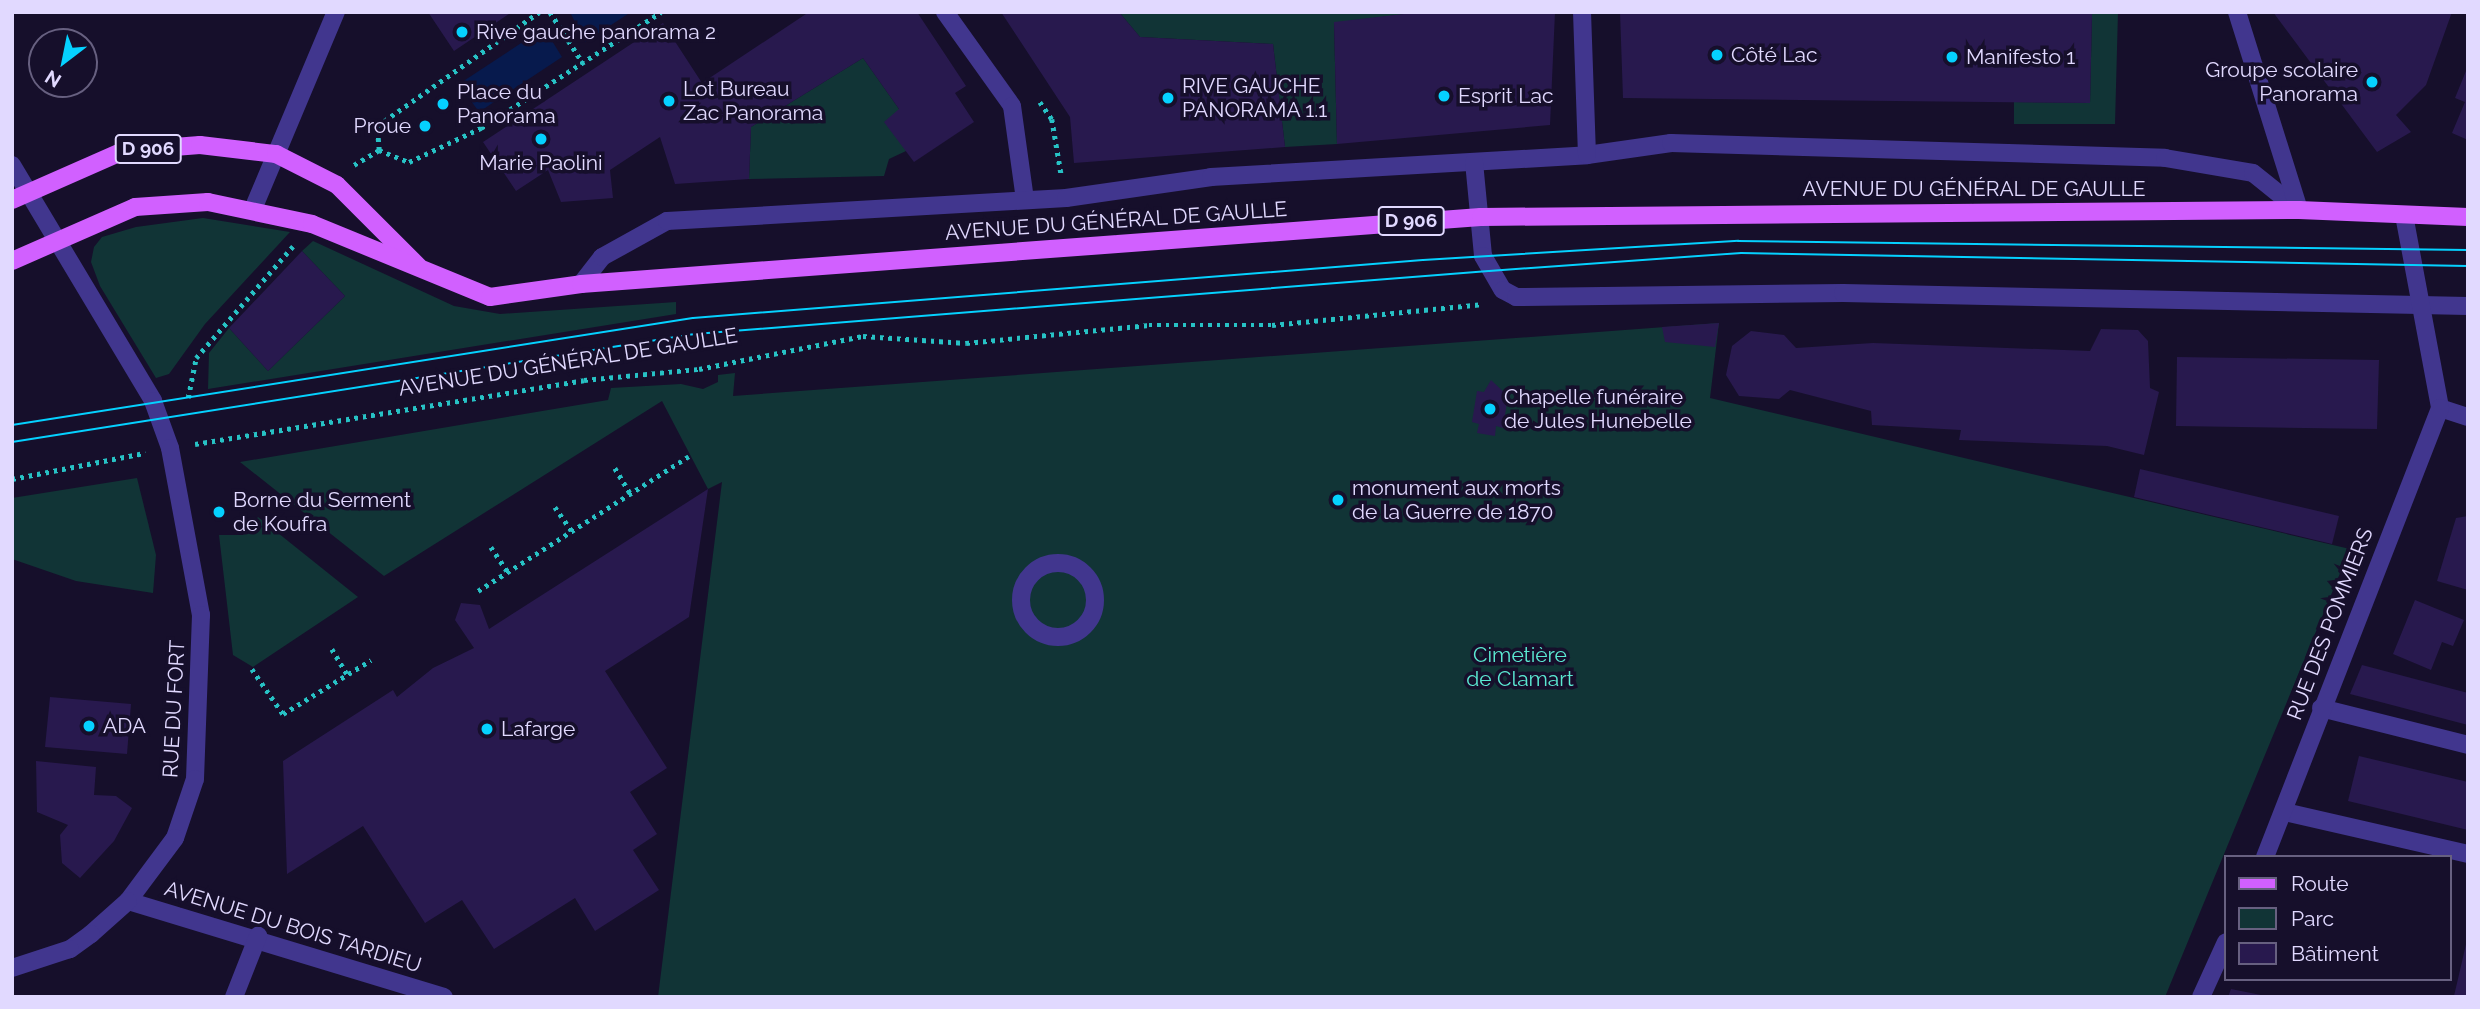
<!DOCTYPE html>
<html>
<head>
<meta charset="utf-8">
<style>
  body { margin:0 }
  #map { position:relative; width:2480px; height:1009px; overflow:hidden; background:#160f2b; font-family:Raleway,sans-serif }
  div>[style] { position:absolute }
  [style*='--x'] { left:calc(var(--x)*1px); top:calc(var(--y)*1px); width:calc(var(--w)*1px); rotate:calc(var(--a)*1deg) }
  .green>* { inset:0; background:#113436 }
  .water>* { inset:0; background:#071a4d }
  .building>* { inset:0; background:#28194e }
  .path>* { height:4.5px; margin-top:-2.25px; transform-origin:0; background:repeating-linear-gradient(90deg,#27c2c5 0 3.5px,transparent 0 8.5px) }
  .service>* { height:18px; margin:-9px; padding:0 9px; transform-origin:9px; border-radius:9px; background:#41368e }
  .pedestrian>* { height:18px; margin:-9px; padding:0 9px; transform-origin:9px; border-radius:9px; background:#41368e }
  .pedestrian>.ring { margin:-9px; padding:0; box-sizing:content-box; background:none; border:18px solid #41368e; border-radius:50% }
  .minor>* { height:18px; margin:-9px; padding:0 9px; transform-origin:9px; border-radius:9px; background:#41368e }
  .tertiary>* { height:18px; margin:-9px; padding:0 9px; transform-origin:9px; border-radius:9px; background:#41368e }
  .primary>* { height:18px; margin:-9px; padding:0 9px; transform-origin:9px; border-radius:9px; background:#d160ff }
  .tram>* { height:2px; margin:-1px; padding:0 1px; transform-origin:1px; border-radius:1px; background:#05d1ff }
  .dots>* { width:19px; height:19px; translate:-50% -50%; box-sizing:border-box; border:4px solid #160f2b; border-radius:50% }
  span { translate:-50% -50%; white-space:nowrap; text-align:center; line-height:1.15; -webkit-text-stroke:7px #160f2b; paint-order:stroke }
  .shield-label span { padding:2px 5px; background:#160f2b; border:2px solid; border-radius:5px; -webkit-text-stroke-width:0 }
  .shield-label { font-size:19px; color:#e1d9ff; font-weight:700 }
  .poi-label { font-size:21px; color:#e1d9ff }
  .left { translate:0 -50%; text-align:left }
  .right { translate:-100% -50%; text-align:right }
  .street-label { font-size:21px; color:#e1d9ff }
  .park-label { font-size:21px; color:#5be9d2 }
  .frame { position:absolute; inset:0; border:14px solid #e1d9ff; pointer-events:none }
  .legend { position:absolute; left:2224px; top:855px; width:228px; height:126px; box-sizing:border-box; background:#160f2b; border:2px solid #676080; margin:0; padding:9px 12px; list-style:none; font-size:21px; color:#e1d9ff }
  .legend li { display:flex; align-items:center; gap:14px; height:35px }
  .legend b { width:35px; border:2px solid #676080 }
  .north { position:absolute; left:28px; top:28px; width:70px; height:70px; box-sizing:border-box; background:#160f2b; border:2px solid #676080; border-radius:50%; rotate:212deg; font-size:19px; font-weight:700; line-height:28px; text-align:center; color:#e1d9ff }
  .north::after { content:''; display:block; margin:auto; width:24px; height:32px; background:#05d1ff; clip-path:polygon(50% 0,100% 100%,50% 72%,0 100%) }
</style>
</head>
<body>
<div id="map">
  <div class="green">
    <div style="clip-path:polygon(1119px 12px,1421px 12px,1334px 23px,1337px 144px,1285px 147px,1273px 44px,1140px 37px)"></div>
    <div style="clip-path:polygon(2005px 12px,2118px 12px,2115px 124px,2014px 124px,2014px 102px,2090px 103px,2092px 14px)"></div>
    <div style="clip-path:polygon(863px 58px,899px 109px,906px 151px,889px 159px,884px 176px,749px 179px,751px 127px)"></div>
    <div style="clip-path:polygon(203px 218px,290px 232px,205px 324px,169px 374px,156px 378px,100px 286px,91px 262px,94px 247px,102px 237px,136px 227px)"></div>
    <div style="clip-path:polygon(313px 241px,454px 306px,500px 314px,676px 302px,676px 314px,208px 389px,209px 353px,229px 328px,268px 371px,345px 296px,302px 251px)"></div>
    <div style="clip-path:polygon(1719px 323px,1710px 398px,2350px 549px,2165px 997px,658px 997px,722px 482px,708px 489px,662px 401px,384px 576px,240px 462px,608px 400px,611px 388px,681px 384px,703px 389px,718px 382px,718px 375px,735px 373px,733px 396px)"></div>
    <div style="clip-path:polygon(137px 478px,156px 555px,153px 593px,76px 581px,12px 559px,12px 498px)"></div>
    <div style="clip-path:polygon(258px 517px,358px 597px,253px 667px,233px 655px,219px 535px,243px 535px)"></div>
  </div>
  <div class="water">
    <div style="clip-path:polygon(570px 12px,631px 12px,585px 42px)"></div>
    <div style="clip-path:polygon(544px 28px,562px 57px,479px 112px,459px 84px)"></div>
  </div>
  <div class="building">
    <div style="clip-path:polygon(428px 12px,512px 12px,454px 51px)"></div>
    <div style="clip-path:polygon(809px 12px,917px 12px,966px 86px,955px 93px,974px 122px,914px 162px,884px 122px,899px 109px,863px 58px,751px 127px,749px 179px,675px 184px,660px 137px,610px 170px,613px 198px,561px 202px,548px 170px,516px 191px,483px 142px,663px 23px,702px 83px)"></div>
    <div style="clip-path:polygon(1001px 12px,1119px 12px,1140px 37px,1273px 44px,1285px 147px,1074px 163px,1070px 117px)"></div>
    <div style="clip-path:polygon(1421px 12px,1555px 12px,1550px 125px,1337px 144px,1334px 22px)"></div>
    <div style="clip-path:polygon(1620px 12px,2092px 14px,2090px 103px,1623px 98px)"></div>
    <div style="clip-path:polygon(2273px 12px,2452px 12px,2426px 85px,2396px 115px,2411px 132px,2377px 152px)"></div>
    <div style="clip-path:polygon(2468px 66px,2468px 140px,2452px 133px,2465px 102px,2455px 98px)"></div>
    <div style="clip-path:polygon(302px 251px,345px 296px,268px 371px,229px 328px)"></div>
    <div style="clip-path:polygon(1719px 323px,1715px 347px,1665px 342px,1662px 327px)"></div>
    <div style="clip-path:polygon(2101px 329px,2138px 330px,2148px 341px,2150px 388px,2159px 392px,2144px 455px,2107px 446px,1959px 440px,1961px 430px,1872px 425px,1871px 411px,1790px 390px,1779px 399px,1739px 396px,1726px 375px,1732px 346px,1751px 331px,1784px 335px,1796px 348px,1873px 343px,2090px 351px)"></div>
    <div style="clip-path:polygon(2177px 357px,2379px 360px,2377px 429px,2176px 426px)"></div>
    <div style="clip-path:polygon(1491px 380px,1508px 396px,1503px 428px,1496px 426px,1495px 436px,1477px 433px,1479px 424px,1472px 422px,1477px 391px,1484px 392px)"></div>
    <div style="clip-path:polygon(2140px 469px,2339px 516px,2332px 544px,2134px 497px)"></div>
    <div style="clip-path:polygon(708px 489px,689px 617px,605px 671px,667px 768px,630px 792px,657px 834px,633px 850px,659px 890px,595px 931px,575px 898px,494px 949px,462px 900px,425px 923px,363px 826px,287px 874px,283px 761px,393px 690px,397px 697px,433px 668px,474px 648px,455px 620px,461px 603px,480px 605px,489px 629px)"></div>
    <div style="clip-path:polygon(2468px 516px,2468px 590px,2437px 581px,2456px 518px)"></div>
    <div style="clip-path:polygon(2415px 600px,2464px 620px,2453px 646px,2442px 642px,2431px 670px,2393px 654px)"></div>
    <div style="clip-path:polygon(2362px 665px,2468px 693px,2468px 725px,2350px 694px)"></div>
    <div style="clip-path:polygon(50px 697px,131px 704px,127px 754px,45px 747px)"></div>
    <div style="clip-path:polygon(2359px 756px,2468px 782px,2468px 830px,2348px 801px)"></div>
    <div style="clip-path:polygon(36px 761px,96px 767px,94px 795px,116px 796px,132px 808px,114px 841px,80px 878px,62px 863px,60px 835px,68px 825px,37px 812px)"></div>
    <div style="clip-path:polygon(2467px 940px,2468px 997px,2456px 997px,2454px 996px)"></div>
    <div style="clip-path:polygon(2231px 989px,2266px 996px,2266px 997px,2228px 997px)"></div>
  </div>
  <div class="path">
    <div style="--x:550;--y:12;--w:61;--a:57.1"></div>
    <div style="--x:1040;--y:102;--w:21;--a:55"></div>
    <div style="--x:1052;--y:119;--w:55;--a:80.5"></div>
    <div style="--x:379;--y:150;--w:32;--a:22"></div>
    <div style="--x:409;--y:162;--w:80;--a:-25.3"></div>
    <div style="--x:481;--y:128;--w:214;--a:-32.8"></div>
    <div style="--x:354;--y:165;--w:29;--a:-31"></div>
    <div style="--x:379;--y:150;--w:24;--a:-95"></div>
    <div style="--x:377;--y:126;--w:198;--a:-35.1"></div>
    <div style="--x:188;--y:398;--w:41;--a:-78.7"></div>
    <div style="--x:196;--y:358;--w:148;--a:-49.1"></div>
    <div style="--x:195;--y:444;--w:394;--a:-9.3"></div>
    <div style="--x:584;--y:380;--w:116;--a:-5.5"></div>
    <div style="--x:699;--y:369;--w:167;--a:-11.4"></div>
    <div style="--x:863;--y:336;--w:103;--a:3.9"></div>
    <div style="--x:966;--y:343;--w:184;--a:-5.6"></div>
    <div style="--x:1149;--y:325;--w:123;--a:0"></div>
    <div style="--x:1272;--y:325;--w:210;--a:-5.7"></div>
    <div style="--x:615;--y:468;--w:29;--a:59"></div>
    <div style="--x:12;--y:479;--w:136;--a:-11.1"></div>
    <div style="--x:555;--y:507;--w:29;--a:55"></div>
    <div style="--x:491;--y:547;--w:30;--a:56"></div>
    <div style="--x:478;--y:591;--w:250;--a:-32.6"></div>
    <div style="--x:332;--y:649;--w:29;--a:59"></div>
    <div style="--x:252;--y:669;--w:55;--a:55.4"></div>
    <div style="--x:283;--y:714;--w:103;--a:-31.5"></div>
  </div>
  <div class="service">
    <div style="--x:945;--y:12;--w:115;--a:54.5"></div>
    <div style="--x:1012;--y:106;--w:95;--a:82.1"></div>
    <div style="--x:581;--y:284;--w:34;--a:-52"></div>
    <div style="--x:602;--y:257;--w:74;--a:-29"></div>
    <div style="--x:667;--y:221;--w:400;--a:-3.3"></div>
    <div style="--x:1066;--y:198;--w:147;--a:-8.2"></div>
    <div style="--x:1211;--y:177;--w:377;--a:-3.3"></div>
    <div style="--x:1587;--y:155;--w:85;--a:-8.1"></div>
    <div style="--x:1671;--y:143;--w:494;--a:1.7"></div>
    <div style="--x:2165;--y:158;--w:89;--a:9.7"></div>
    <div style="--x:2253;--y:173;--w:59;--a:38.8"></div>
    <div style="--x:2321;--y:708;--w:152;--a:14.1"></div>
    <div style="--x:2285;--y:812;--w:188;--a:12.9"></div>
  </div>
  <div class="pedestrian">
    <div class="ring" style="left:1021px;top:563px;width:56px;height:56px"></div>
  </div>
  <div class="minor">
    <div style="--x:1582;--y:12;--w:143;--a:88"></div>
    <div style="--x:2237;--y:12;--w:207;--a:72.6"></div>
    <div style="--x:1474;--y:162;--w:94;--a:84.5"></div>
    <div style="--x:1483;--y:256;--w:39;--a:60"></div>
    <div style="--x:1503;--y:290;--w:15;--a:28"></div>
    <div style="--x:1516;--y:297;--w:327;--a:-0.7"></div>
    <div style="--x:1843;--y:293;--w:625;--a:1.19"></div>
    <div style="--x:253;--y:209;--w:214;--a:-67.2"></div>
    <div style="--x:2404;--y:215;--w:196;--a:79.4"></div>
    <div style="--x:2440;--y:408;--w:29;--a:18"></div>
    <div style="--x:2265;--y:857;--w:482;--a:-68.7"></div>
    <div style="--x:128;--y:901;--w:330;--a:16.9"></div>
    <div style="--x:234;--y:997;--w:66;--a:-68.5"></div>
    <div style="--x:2201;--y:997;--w:60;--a:-65.6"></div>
  </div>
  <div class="tertiary">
    <div style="--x:12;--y:165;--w:275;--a:59.1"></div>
    <div style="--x:153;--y:401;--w:50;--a:70.1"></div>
    <div style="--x:170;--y:448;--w:170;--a:79.5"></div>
    <div style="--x:201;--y:615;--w:164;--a:92.1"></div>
    <div style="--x:195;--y:779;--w:62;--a:108.7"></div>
    <div style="--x:175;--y:838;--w:79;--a:126.7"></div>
    <div style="--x:128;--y:901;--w:50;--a:138.3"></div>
    <div style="--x:91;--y:934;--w:26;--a:144"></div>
    <div style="--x:70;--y:949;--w:61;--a:161.9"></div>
  </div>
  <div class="primary">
    <div style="--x:12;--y:200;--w:121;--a:-23.8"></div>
    <div style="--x:123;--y:151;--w:77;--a:-4.5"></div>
    <div style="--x:200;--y:145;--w:77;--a:6.8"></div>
    <div style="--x:276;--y:154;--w:68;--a:26.9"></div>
    <div style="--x:337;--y:185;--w:115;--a:45"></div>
    <div style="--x:12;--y:261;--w:134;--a:-23.7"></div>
    <div style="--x:135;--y:207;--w:73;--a:-3.9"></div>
    <div style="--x:208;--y:202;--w:106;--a:11.9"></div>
    <div style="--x:312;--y:224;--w:192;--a:22.3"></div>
    <div style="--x:490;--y:297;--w:92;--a:-8.1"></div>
    <div style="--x:581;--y:284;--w:902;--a:-4.26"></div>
    <div style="--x:1481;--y:217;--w:818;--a:-0.49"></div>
    <div style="--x:2299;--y:210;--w:169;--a:2.4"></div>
  </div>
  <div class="tram">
    <div style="--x:12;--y:425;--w:689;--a:-8.93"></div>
    <div style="--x:693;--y:318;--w:732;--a:-4.54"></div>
    <div style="--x:1423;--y:260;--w:316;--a:-3.5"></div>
    <div style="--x:1738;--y:241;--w:730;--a:0.71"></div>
    <div style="--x:12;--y:442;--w:691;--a:-8.99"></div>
    <div style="--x:695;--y:334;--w:796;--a:-4.54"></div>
    <div style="--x:1489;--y:271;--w:253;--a:-4.1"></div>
    <div style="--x:1741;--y:253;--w:727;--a:1.02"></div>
  </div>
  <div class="dots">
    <div style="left:462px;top:32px;background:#05d1ff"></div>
    <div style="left:1717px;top:55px;background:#05d1ff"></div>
    <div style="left:1952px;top:57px;background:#05d1ff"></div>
    <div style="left:2372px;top:82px;background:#05d1ff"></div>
    <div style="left:1444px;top:96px;background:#05d1ff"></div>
    <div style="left:1168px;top:98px;background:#05d1ff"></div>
    <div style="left:669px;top:101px;background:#05d1ff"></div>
    <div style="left:443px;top:104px;background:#05d1ff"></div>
    <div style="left:425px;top:126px;background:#05d1ff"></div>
    <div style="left:541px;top:139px;background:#05d1ff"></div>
    <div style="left:1490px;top:409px;background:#05d1ff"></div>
    <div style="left:1338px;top:500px;background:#05d1ff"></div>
    <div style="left:219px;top:512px;background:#05d1ff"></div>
    <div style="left:89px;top:726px;background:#05d1ff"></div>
    <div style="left:487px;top:729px;background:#05d1ff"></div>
  </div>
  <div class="shield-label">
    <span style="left:148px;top:149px">D 906</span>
    <span style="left:1411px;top:221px">D 906</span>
  </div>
  <div class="poi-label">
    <span class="left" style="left:476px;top:32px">Rive gauche panorama 2</span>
    <span class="left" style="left:1731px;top:55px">Côté Lac</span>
    <span class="left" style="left:1966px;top:57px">Manifesto 1</span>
    <span class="right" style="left:2358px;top:82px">Groupe scolaire<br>Panorama</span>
    <span class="left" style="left:1182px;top:98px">RIVE GAUCHE<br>PANORAMA 1.1</span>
    <span class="left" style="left:683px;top:101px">Lot Bureau<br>Zac Panorama</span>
    <span class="left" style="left:457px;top:104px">Place du<br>Panorama</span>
    <span class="left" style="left:1458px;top:96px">Esprit Lac</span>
    <span class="right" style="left:411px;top:126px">Proue</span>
    <span style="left:541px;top:163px">Marie Paolini</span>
    <span class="left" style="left:1504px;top:409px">Chapelle funéraire<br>de Jules Hunebelle</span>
    <span class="left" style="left:1352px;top:500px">monument aux morts<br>de la Guerre de 1870</span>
    <span class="left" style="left:233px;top:512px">Borne du Serment<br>de Koufra</span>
    <span class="left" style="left:103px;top:726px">ADA</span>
    <span class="left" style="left:501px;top:729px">Lafarge</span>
  </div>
  <div class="street-label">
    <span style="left:1974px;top:189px">AVENUE DU GÉNÉRAL DE GAULLE</span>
    <span style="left:1116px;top:221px;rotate:-4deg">AVENUE DU GÉNÉRAL DE GAULLE</span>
    <span style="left:568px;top:362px;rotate:-9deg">AVENUE DU GÉNÉRAL DE GAULLE</span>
    <span style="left:2330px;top:624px;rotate:-69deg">RUE DES POMMIERS</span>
    <span style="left:174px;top:709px;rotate:-87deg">RUE DU FORT</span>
    <span style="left:293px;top:927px;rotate:17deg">AVENUE DU BOIS TARDIEU</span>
  </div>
  <div class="park-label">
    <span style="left:1520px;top:667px">Cimetière<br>de Clamart</span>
  </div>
  <div class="frame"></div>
  <ul class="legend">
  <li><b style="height:9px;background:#d160ff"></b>Route</li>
  <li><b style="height:19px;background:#113436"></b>Parc</li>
  <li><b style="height:19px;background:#28194e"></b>Bâtiment</li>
  </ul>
  <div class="north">N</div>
</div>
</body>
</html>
